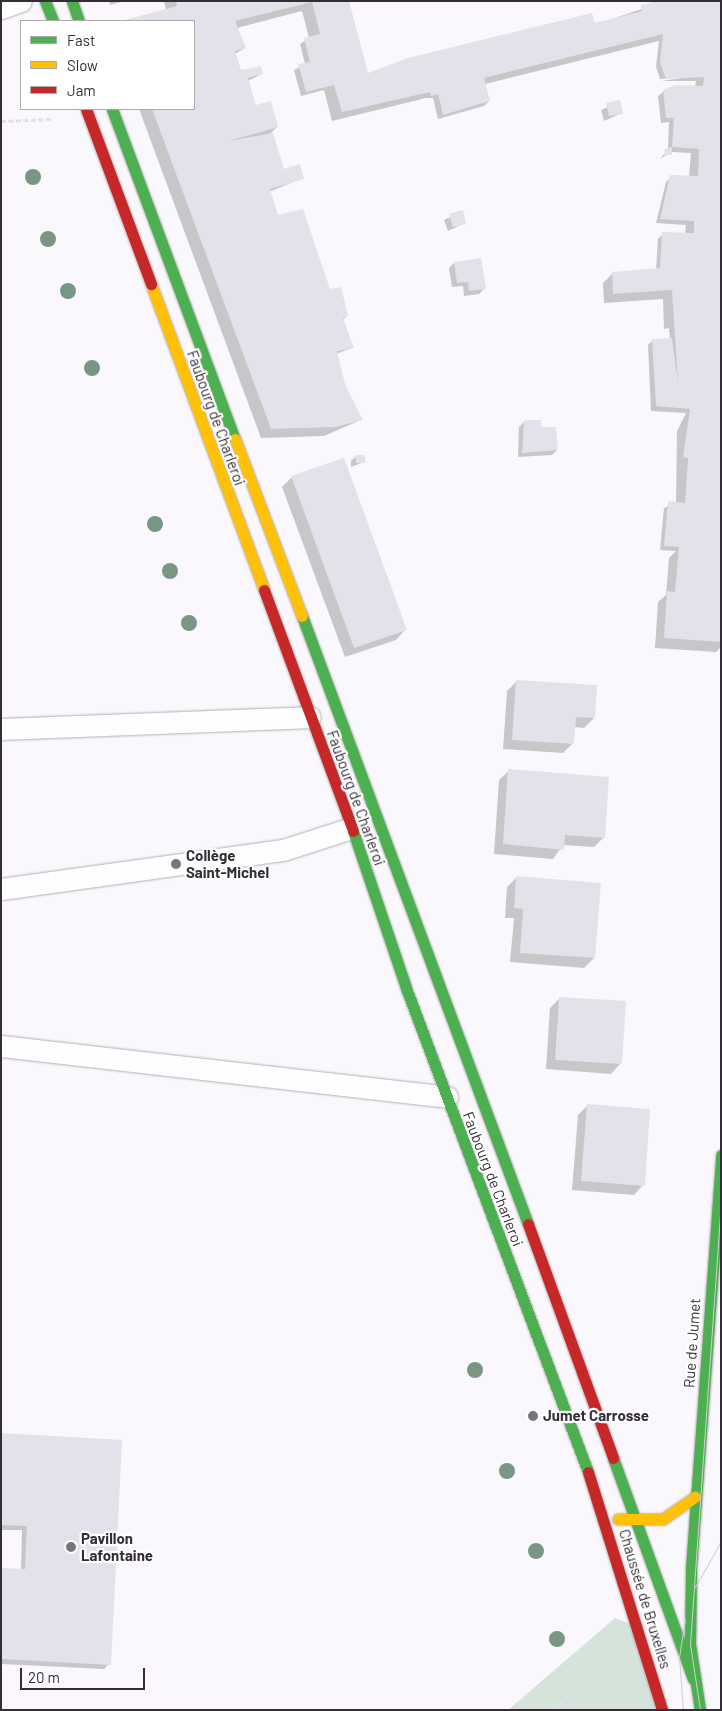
<!DOCTYPE html>
<html>
<head>
<meta charset="utf-8">
<style>
  body { margin:0 }
  #map { position:relative; width:722px; height:1711px; overflow:hidden; background:#faf8fc; font-family:Barlow,sans-serif }
  div>[style] { position:absolute }
  [style*='--x'] { left:calc(var(--x)*1px); top:calc(var(--y)*1px); width:calc(var(--w)*1px); rotate:calc(var(--a)*1deg) }
  .green>* { inset:0; background:#d6e3da }
  .shadow>* { inset:0; background:#0003 }
  .building>* { inset:0; background:#e3e1e9 }
  .path>* { height:3px; margin-top:-1.5px; transform-origin:0; background:repeating-linear-gradient(90deg,#e1e0e2 0 5px,transparent 0 7.5px) }
  .roads { filter:drop-shadow(0 0 1px #b2aeb4) drop-shadow(0 0 1px #b2aeb4) }
  .lane>* { height:21px; margin:-10.5px; padding:0 10.5px; transform-origin:10.5px; border-radius:10.5px; background:#fefeff }
  .fast>* { height:11px; margin:-5.5px; padding:0 5.5px; transform-origin:5.5px; border-radius:5.5px; background:#4caf50 }
  .slow>* { height:11px; margin:-5.5px; padding:0 5.5px; transform-origin:5.5px; border-radius:5.5px; background:#ffc107 }
  .jam>* { height:11px; margin:-5.5px; padding:0 5.5px; transform-origin:5.5px; border-radius:5.5px; background:#c62828 }
  .tram>* { height:1px; margin:-0.5px; padding:0 0.5px; transform-origin:0.5px; border-radius:0.5px; background:#d0cfd2 }
  .trees>* { width:16px; height:16px; margin:-8px; border-radius:50%; background:#799685 }
  .dots>* { width:14px; height:14px; translate:-50% -50%; box-sizing:border-box; border:2px solid #fff; border-radius:50% }
  span { translate:-50% -50%; white-space:nowrap; text-align:center; line-height:1.15; -webkit-text-stroke:4.5px #fff; paint-order:stroke }
  .street-label { font-size:15px; color:#342d37 }
  .poi-label { font-size:15px; color:#342d37; font-weight:700 }
  .left { translate:0 -50%; text-align:left }
  .frame { position:absolute; inset:0; border:2px solid #342d37; pointer-events:none }
  .legend { position:absolute; left:20px; top:20px; width:175px; height:90px; box-sizing:border-box; background:#fff; border:1px solid #aeabaf; margin:0; padding:6px 9px; list-style:none; font-size:15px; color:#342d37 }
  .legend li { display:flex; align-items:center; gap:10px; height:25px }
  .legend b { width:25px; border:1px solid #aeabaf }
  .scale { position:absolute; left:20px; top:1668px; width:125px; height:22px; box-sizing:border-box; border:2px solid #342d37; border-top:0; padding-left:6px; font-size:15px; line-height:18px; white-space:nowrap; color:#342d37; -webkit-text-stroke:4px #fff; paint-order:stroke }
</style>
</head>
<body>
<div id="map">
  <div class="green">
    <div style="clip-path:polygon(615px 1618px,640px 1628px,656px 1710px,508px 1710px)"></div>
  </div>
  <div class="shadow">
    <div style="clip-path:polygon(109px 1px,124px 1px,110px 5px)"></div>
    <div style="clip-path:polygon(164px 1px,348px 1px,367px 74px,594px 25px,665px 1px,721px 1px,721px 647px,716px 652px,655px 648px,658px 602px,666px 595px,669px 558px,676px 551px,660px 550px,664px 508px,676px 503px,677px 431px,686px 413px,651px 411px,648px 345px,653px 340px,670px 340px,669px 328px,664px 329px,663px 299px,604px 303px,603px 283px,613px 273px,656px 270px,658px 239px,663px 234px,685px 234px,686px 225px,656px 223px,666px 182px,671px 177px,689px 177px,691px 153px,671px 152px,660px 159px,668px 149px,669px 122px,661px 123px,658px 96px,664px 91px,695px 87px,696px 81px,661px 81px,696px 76px,660px 79px,656px 67px,659px 41px,485px 84px,489px 101px,484px 106px,438px 119px,433px 98px,426px 98px,332px 121px,324px 90px,301px 96px,294px 70px,305px 64px,300px 44px,309px 38px,302px 11px,237px 28px,245px 48px,235px 54px,240px 72px,262px 74px,248px 81px,255px 107px,277px 127px,269px 135px,283px 171px,303px 178px,269px 192px,277px 217px,347px 316px,343px 320px,352px 348px,336px 354px,344px 384px,361px 420px,324px 436px,261px 438px,139px 109px,194px 109px,194px 21px,123px 21px,166px 10px)"></div>
    <div style="clip-path:polygon(619px 102px,622px 113px,604px 121px,601px 110px)"></div>
    <div style="clip-path:polygon(462px 212px,465px 223px,448px 231px,444px 220px)"></div>
    <div style="clip-path:polygon(454px 263px,484px 289px,479px 294px,464px 296px,463px 286px,452px 287px,449px 268px)"></div>
    <div style="clip-path:polygon(524px 422px,541px 428px,557px 450px,552px 455px,518px 457px,519px 427px)"></div>
    <div style="clip-path:polygon(356px 456px,364px 462px,351px 467px,351px 461px)"></div>
    <div style="clip-path:polygon(292px 477px,405px 630px,396px 640px,345px 657px,282px 487px)"></div>
    <div style="clip-path:polygon(517px 681px,594px 718px,584px 728px,574px 727px,573px 743px,563px 753px,503px 749px,507px 691px)"></div>
    <div style="clip-path:polygon(509px 771px,604px 837px,594px 847px,563px 845px,553px 859px,494px 854px,499px 780px)"></div>
    <div style="clip-path:polygon(517px 877px,594px 958px,584px 968px,510px 962px,514px 918px,505px 918px,507px 887px)"></div>
    <div style="clip-path:polygon(560px 998px,620px 1064px,611px 1074px,546px 1069px,550px 1008px)"></div>
    <div style="clip-path:polygon(588px 1105px,643px 1185px,634px 1195px,572px 1190px,578px 1115px)"></div>
    <div style="clip-path:polygon(1px 1435px,109px 1664px,104px 1669px,1px 1664px,1px 1569px,21px 1570px,22px 1530px,1px 1530px)"></div>
  </div>
  <div class="building">
    <div style="clip-path:polygon(176px 1px,349px 1px,368px 73px,408px 58px,592px 13px,595px 23px,642px 11px,641px 5px,657px 1px,721px 1px,721px 642px,664px 638px,667px 591px,675px 592px,679px 547px,664px 546px,668px 501px,685px 503px,688px 458px,683px 457px,690px 409px,656px 406px,652px 339px,672px 338px,678px 383px,672px 290px,613px 294px,612px 272px,660px 268px,662px 232px,694px 233px,694px 221px,660px 219px,670px 175px,698px 176px,699px 149px,672px 147px,674px 118px,666px 118px,663px 90px,675px 85px,703px 86px,704px 77px,666px 79px,660px 62px,663px 34px,484px 78px,490px 101px,443px 115px,438px 94px,431px 96px,430px 92px,342px 112px,334px 85px,306px 92px,298px 64px,310px 62px,304px 38px,320px 34px,312px 2px,235px 21px,246px 48px,235px 51px,241px 70px,261px 66px,263px 74px,248px 78px,256px 105px,271px 101px,278px 127px,229px 141px,273px 133px,284px 169px,300px 164px,304px 179px,270px 189px,278px 215px,303px 209px,330px 289px,341px 287px,348px 316px,343px 318px,354px 348px,337px 351px,345px 384px,363px 420px,335px 427px,271px 429px,152px 109px,194px 109px,194px 21px,121px 21px,177px 6px)"></div>
    <div style="clip-path:polygon(620px 100px,623px 114px,609px 116px,606px 103px)"></div>
    <div style="clip-path:polygon(672px 147px,672px 155px,664px 155px,665px 149px)"></div>
    <div style="clip-path:polygon(463px 210px,466px 224px,453px 227px,449px 214px)"></div>
    <div style="clip-path:polygon(481px 258px,486px 289px,469px 291px,468px 282px,457px 283px,454px 262px)"></div>
    <div style="clip-path:polygon(524px 420px,541px 420px,542px 427px,556px 427px,558px 450px,522px 453px)"></div>
    <div style="clip-path:polygon(355px 455px,365px 455px,365px 463px,356px 463px)"></div>
    <div style="clip-path:polygon(344px 458px,407px 630px,354px 648px,291px 476px)"></div>
    <div style="clip-path:polygon(516px 680px,597px 685px,595px 718px,576px 717px,574px 744px,512px 740px)"></div>
    <div style="clip-path:polygon(508px 769px,609px 777px,605px 838px,565px 835px,564px 850px,503px 844px)"></div>
    <div style="clip-path:polygon(516px 876px,601px 883px,595px 958px,520px 953px,523px 909px,514px 908px)"></div>
    <div style="clip-path:polygon(559px 997px,626px 1001px,622px 1064px,555px 1060px)"></div>
    <div style="clip-path:polygon(587px 1104px,650px 1109px,645px 1186px,581px 1181px)"></div>
    <div style="clip-path:polygon(1px 1433px,122px 1440px,111px 1665px,1px 1659px,1px 1568px,25px 1569px,27px 1526px,1px 1525px)"></div>
  </div>
  <div class="path">
    <div style="--x:1;--y:121;--w:52;--a:-2.2"></div>
    <div style="--x:554;--y:1710;--w:75;--a:-43.9"></div>
  </div>
  <div class="roads">
    <div class="lane">
      <div style="--x:1;--y:8;--w:21;--a:-19"></div>
      <div style="--x:1;--y:729;--w:309;--a:-2.2"></div>
      <div style="--x:1;--y:889;--w:285;--a:-7.9"></div>
      <div style="--x:283;--y:850;--w:72;--a:-17.7"></div>
      <div style="--x:1;--y:1046;--w:449;--a:6.5"></div>
    </div>
    <div class="fast">
      <div style="--x:45;--y:1;--w:22;--a:68"></div>
      <div style="--x:72;--y:1;--w:21;--a:71"></div>
      <div style="--x:112;--y:109;--w:352;--a:69.6"></div>
      <div style="--x:302;--y:616;--w:649;--a:69.61"></div>
      <div style="--x:353;--y:831;--w:166;--a:71.3"></div>
      <div style="--x:406;--y:988;--w:517;--a:69.39"></div>
      <div style="--x:613;--y:1458;--w:235;--a:70.1"></div>
      <div style="--x:700;--y:1710;--w:67;--a:-98.6"></div>
      <div style="--x:690;--y:1644;--w:76;--a:-89.2"></div>
      <div style="--x:691;--y:1568;--w:414;--a:-85.8"></div>
    </div>
    <div class="slow">
      <div style="--x:151;--y:284;--w:326;--a:69.7"></div>
      <div style="--x:235;--y:439;--w:189;--a:69.3"></div>
      <div style="--x:618;--y:1519;--w:45;--a:0"></div>
      <div style="--x:663;--y:1519;--w:39;--a:-35"></div>
    </div>
    <div class="jam">
      <div style="--x:86;--y:109;--w:187;--a:69.6"></div>
      <div style="--x:264;--y:590;--w:257;--a:69.7"></div>
      <div style="--x:528;--y:1224;--w:249;--a:70"></div>
      <div style="--x:588;--y:1472;--w:249;--a:72.7"></div>
    </div>
  </div>
  <div class="tram">
    <div style="--x:695;--y:1587;--w:53;--a:-60.5"></div>
    <div style="--x:683;--y:1710;--w:53;--a:-94.3"></div>
    <div style="--x:679;--y:1657;--w:39;--a:-81"></div>
    <div style="--x:700;--y:1710;--w:67;--a:-98.6"></div>
    <div style="--x:690;--y:1644;--w:440;--a:-86"></div>
  </div>
  <div class="trees">
    <div style="left:33px;top:177px"></div>
    <div style="left:48px;top:239px"></div>
    <div style="left:68px;top:291px"></div>
    <div style="left:92px;top:368px"></div>
    <div style="left:155px;top:524px"></div>
    <div style="left:170px;top:571px"></div>
    <div style="left:189px;top:623px"></div>
    <div style="left:475px;top:1370px"></div>
    <div style="left:507px;top:1471px"></div>
    <div style="left:536px;top:1551px"></div>
    <div style="left:557px;top:1639px"></div>
  </div>
  <div class="dots">
    <div style="left:176px;top:864px;background:#79747c"></div>
    <div style="left:533px;top:1416px;background:#79747c"></div>
    <div style="left:71px;top:1547px;background:#79747c"></div>
  </div>
  <div class="street-label">
    <span style="left:216px;top:418px;rotate:70deg">Faubourg de Charleroi</span>
    <span style="left:356px;top:798px;rotate:70deg">Faubourg de Charleroi</span>
    <span style="left:493px;top:1179px;rotate:69deg">Faubourg de Charleroi</span>
    <span style="left:692px;top:1343px;rotate:-86deg">Rue de Jumet</span>
    <span style="left:645px;top:1599px;rotate:73deg">Chaussée de Bruxelles</span>
  </div>
  <div class="poi-label">
    <span class="left" style="left:186px;top:864px">Collège<br>Saint-Michel</span>
    <span class="left" style="left:543px;top:1416px">Jumet Carrosse</span>
    <span class="left" style="left:81px;top:1547px">Pavillon<br>Lafontaine</span>
  </div>
  <div class="frame"></div>
  <ul class="legend">
  <li><b style="height:6px;background:#4caf50"></b>Fast</li>
  <li><b style="height:6px;background:#ffc107"></b>Slow</li>
  <li><b style="height:6px;background:#c62828"></b>Jam</li>
  </ul>
  <div class="scale">20 m</div>
</div>
</body>
</html>
